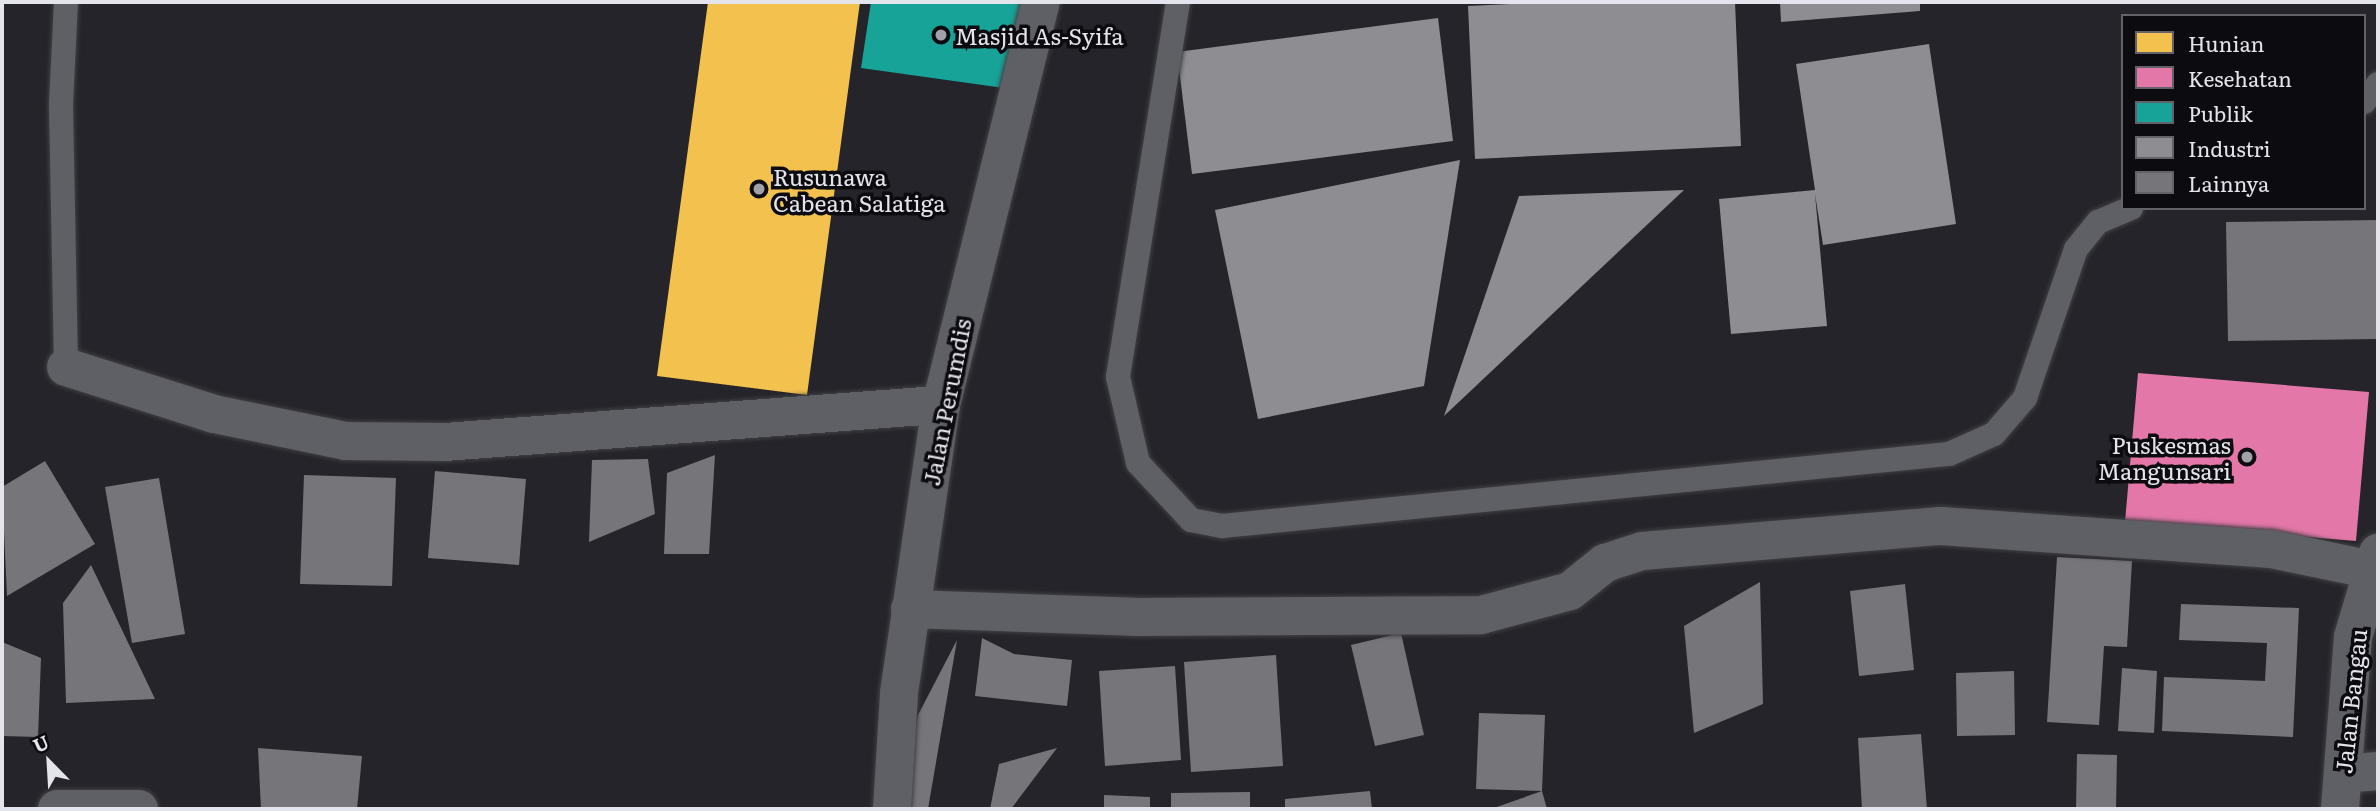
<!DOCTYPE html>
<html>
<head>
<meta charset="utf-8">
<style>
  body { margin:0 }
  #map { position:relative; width:2380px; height:811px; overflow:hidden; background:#24242a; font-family:Literata,serif }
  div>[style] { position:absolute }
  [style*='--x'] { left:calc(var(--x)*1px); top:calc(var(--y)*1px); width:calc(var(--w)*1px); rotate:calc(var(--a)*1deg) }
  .homes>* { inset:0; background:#f2c14e }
  .health>* { inset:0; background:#e377a8 }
  .public>* { inset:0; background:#17a398 }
  .industry>* { inset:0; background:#8d8d92 }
  .building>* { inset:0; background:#75757a }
  .roads { filter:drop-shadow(0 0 2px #404044) drop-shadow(0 0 2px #404044) }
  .lane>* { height:24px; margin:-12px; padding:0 12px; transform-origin:12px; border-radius:12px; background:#5f5f66 }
  .street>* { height:38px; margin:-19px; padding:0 19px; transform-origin:19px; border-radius:19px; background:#5f5f66 }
  .dots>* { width:19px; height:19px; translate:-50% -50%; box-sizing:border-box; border:4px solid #0b0b10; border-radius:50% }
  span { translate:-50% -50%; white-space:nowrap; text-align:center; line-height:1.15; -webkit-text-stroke:7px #0b0b10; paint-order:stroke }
  .poi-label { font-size:23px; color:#e4e4ec }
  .left { translate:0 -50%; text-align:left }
  .right { translate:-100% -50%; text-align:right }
  .street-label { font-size:23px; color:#e4e4ec }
  .frame { position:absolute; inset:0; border:4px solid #e4e4ec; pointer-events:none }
  .legend { position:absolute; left:2121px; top:14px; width:245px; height:196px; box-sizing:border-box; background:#0b0b10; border:2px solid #626268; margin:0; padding:9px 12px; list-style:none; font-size:21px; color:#e4e4ec }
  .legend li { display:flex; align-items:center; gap:14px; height:35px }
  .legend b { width:35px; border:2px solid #626268 }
  .north { position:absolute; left:14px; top:727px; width:70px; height:70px; -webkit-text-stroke:5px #0b0b10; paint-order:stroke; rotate:336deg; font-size:19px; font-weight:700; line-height:28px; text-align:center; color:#e4e4ec }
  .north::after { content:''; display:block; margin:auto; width:24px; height:32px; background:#e4e4ec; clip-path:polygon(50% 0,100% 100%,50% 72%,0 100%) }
</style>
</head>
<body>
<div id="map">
  <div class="homes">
    <div style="clip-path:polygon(708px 2px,860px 2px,807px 395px,657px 376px)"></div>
  </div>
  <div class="health">
    <div style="clip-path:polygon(2138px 373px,2369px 392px,2356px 541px,2125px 522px)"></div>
  </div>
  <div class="public">
    <div style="clip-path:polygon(871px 2px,1023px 2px,1004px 88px,861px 68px)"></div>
  </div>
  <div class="industry">
    <div style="clip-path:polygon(1556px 2px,1735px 2px,1741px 146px,1475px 159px,1468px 6px)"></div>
    <div style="clip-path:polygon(1780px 2px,1920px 2px,1920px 11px,1781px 22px)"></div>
    <div style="clip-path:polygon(1438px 18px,1453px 141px,1192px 174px,1177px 52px)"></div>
    <div style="clip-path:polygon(1929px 44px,1956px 224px,1823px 245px,1815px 194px,1827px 326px,1731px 334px,1719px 199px,1815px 190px,1796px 64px)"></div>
    <div style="clip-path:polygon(1460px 160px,1424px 386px,1258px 419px,1215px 210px)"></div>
    <div style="clip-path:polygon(1684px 190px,1444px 416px,1519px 196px)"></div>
  </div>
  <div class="building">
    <div style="clip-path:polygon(2378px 220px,2378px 339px,2228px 341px,2226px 222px)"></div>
    <div style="clip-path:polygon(715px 455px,709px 554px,664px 554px,667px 473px)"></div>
    <div style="clip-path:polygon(648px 459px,655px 514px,589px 542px,592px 460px)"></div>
    <div style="clip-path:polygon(45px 461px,95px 544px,7px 596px,2px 487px)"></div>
    <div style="clip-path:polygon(435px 471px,526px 479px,519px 565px,428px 558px)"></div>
    <div style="clip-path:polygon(304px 475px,396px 478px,392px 586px,300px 584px)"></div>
    <div style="clip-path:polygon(159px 478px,185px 634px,132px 643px,105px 487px)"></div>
    <div style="clip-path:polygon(2057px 557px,2132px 561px,2127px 647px,2104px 646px,2099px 725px,2047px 722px)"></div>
    <div style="clip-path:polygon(91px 565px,155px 699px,66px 703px,63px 603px)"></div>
    <div style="clip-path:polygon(1760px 582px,1763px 704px,1694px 733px,1684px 626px)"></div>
    <div style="clip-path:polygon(1905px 584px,1914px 670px,1859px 676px,1850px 591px)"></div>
    <div style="clip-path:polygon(2181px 604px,2299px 608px,2293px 737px,2162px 731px,2164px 677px,2265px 681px,2267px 643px,2179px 640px)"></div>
    <div style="clip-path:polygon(1401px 633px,1424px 735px,1375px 746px,1351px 645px)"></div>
    <div style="clip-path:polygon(982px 638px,1014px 654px,1072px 660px,1067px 706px,975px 696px)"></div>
    <div style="clip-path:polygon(957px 640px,928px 809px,901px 809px,918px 715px)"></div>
    <div style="clip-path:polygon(2px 642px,41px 658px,38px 737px,2px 736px)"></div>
    <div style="clip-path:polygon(1276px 655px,1283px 766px,1191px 772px,1184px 662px)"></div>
    <div style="clip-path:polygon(1175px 666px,1181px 760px,1105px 766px,1099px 671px)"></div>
    <div style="clip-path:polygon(2122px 668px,2157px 671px,2154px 733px,2118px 731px)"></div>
    <div style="clip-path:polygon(2014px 671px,2015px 735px,1957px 736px,1956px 673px)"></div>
    <div style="clip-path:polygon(1479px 713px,1545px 715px,1542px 791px,1476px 789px)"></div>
    <div style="clip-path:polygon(1921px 734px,1927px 809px,1862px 809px,1858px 738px)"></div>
    <div style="clip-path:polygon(258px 748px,362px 756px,357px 809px,261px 809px)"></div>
    <div style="clip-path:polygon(1057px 748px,1011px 809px,990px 809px,999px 764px)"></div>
    <div style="clip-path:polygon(2077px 754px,2117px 755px,2116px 809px,2076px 809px)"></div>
    <div style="clip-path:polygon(1370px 791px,1372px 809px,1285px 809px,1285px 799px)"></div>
    <div style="clip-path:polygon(1542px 791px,1547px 809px,1491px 809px)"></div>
    <div style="clip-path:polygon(1250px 792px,1250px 809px,1171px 809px,1171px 793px)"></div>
    <div style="clip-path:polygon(1104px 795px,1150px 797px,1150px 809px,1104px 809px)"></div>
  </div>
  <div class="roads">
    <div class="lane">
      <div style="--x:66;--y:2;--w:103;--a:92.8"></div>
      <div style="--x:61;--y:105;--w:262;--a:88.9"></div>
      <div style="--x:1178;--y:2;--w:380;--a:99.1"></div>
      <div style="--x:1118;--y:377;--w:88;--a:76.9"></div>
      <div style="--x:1138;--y:463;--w:78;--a:47.1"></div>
      <div style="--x:1191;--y:520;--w:32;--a:11"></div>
      <div style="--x:1222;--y:526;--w:731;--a:-5.66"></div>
      <div style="--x:1949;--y:454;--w:49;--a:-24"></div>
      <div style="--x:1994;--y:434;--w:48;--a:-49.3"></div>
      <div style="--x:2025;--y:398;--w:157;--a:-71.1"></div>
      <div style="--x:2076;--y:249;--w:35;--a:-51"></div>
      <div style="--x:2098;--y:222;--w:36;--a:-23"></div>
      <div style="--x:2364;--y:102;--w:23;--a:-52"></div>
    </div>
    <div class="street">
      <div style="--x:66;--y:367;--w:155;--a:17.6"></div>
      <div style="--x:214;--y:414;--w:134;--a:11.6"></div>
      <div style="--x:345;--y:441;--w:100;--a:0.6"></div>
      <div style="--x:445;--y:442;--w:497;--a:-4.3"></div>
      <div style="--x:910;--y:609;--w:224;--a:2"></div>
      <div style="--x:1134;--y:617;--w:347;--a:-0.3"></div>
      <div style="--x:1481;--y:615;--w:92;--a:-15.1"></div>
      <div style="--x:1570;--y:591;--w:45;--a:-38.7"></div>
      <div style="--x:1605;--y:563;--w:39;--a:-18"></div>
      <div style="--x:1642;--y:551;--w:300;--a:-4.8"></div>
      <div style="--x:1941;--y:526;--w:331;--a:4"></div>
      <div style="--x:2271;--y:549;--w:103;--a:11.7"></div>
      <div style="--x:2343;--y:774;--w:35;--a:-5"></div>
      <div style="--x:57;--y:809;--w:82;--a:0"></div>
      <div style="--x:892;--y:809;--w:116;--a:-86.5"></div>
      <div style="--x:899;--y:693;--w:291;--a:-81.7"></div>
      <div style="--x:941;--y:405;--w:415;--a:-76.1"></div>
      <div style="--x:2340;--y:809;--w:172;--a:-85.7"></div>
      <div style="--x:2353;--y:637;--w:88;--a:-73.4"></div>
    </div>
  </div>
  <div class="dots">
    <div style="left:941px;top:35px;background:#a1a1a8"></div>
    <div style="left:759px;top:189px;background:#a1a1a8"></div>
    <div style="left:2247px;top:457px;background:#a1a1a8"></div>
  </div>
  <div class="poi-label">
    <span class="left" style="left:955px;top:35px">Masjid As-Syifa</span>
    <span class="left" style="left:773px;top:189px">Rusunawa<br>Cabean Salatiga</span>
    <span class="right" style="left:2231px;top:457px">Puskesmas<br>Mangunsari</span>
  </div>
  <div class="street-label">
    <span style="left:946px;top:402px;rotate:-79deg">Jalan Perumdis</span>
    <span style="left:2350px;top:701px;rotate:-84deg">Jalan Bangau</span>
  </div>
  <div class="frame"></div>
  <ul class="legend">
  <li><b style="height:19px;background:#f2c14e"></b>Hunian</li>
  <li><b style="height:19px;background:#e377a8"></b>Kesehatan</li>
  <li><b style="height:19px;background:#17a398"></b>Publik</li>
  <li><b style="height:19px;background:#8d8d92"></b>Industri</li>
  <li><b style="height:19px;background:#75757a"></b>Lainnya</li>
  </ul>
  <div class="north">U</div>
</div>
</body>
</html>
